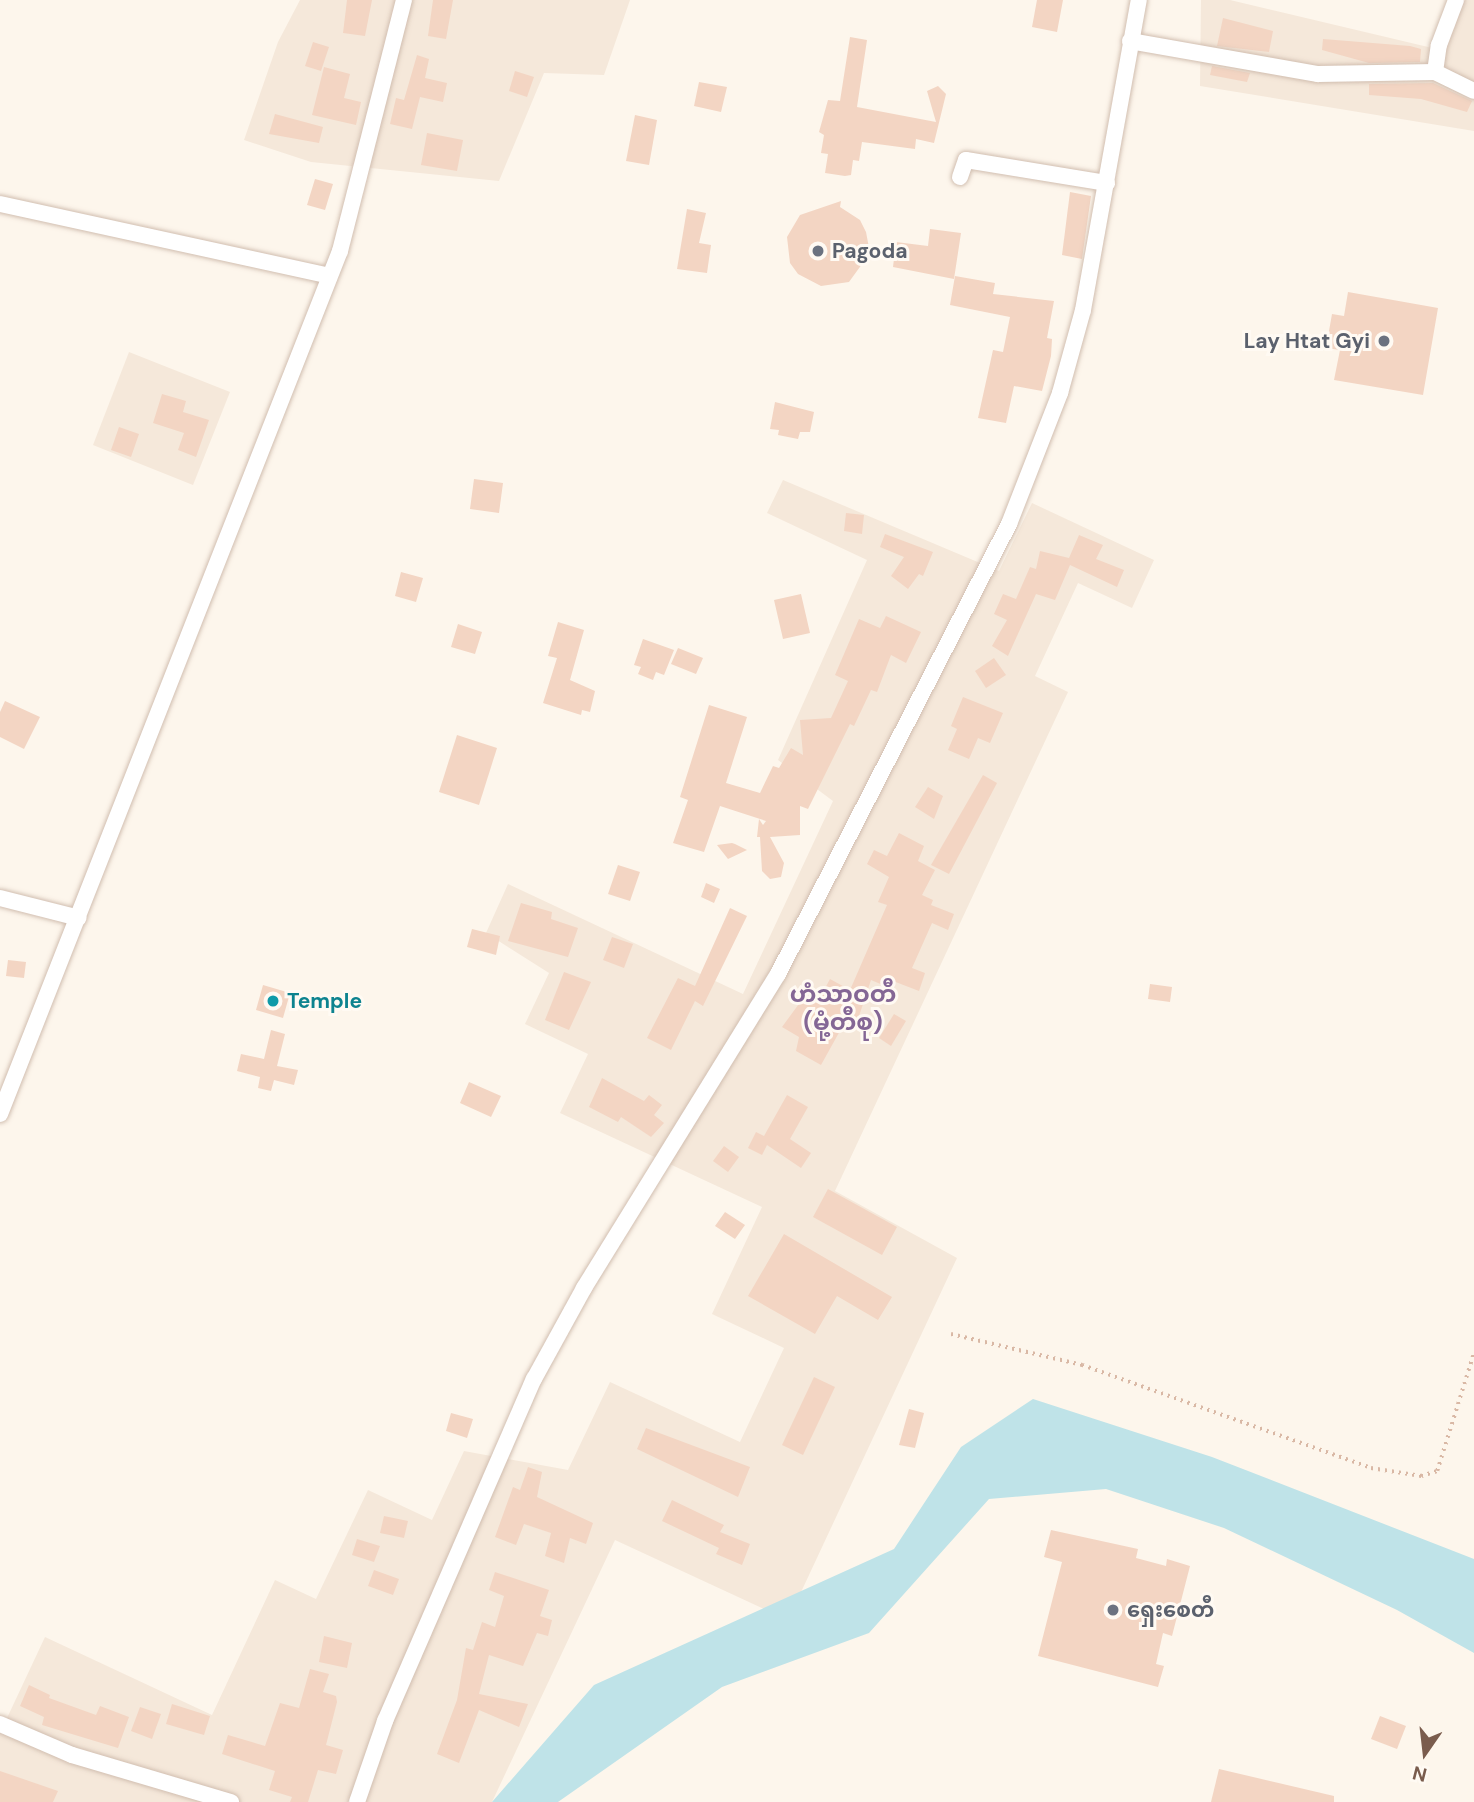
<!DOCTYPE html>
<html>
<head>
<meta charset="utf-8">
<style>
  body { margin:0 }
  #map { position:relative; width:1474px; height:1802px; overflow:hidden; background:#fdf6ec; font-family:"DM Sans","Noto Sans Myanmar",sans-serif }
  div>[style] { position:absolute }
  [style*='--x'] { left:calc(var(--x)*1px); top:calc(var(--y)*1px); width:calc(var(--w)*1px); rotate:calc(var(--a)*1deg) }
  .residential>* { inset:0; background:#f5e8da }
  .water>* { inset:0; background:#bfe3e8 }
  .building>* { inset:0; background:#f3d5c3 }
  .path>* { height:3.5px; margin-top:-1.75px; transform-origin:0; background:repeating-linear-gradient(90deg,#d9b8a5 0 2px,transparent 0 7px) }
  .roads { filter:drop-shadow(0 0 2px #d1beb0) drop-shadow(0 0 2px #d1beb0) }
  .street>* { height:16px; margin:-8px; padding:0 8px; transform-origin:8px; border-radius:8px; background:#fff }
  .dots>* { width:19px; height:19px; translate:-50% -50%; box-sizing:border-box; border:4px solid #fffaf3; border-radius:50% }
  span { translate:-50% -50%; white-space:nowrap; text-align:center; line-height:1.15; -webkit-text-stroke:6px #fffaf3; paint-order:stroke }
  .worship-label { font-size:21px; color:#5b616d; font-weight:700 }
  .left { translate:0 -50%; text-align:left }
  .right { translate:-100% -50%; text-align:right }
  .culture-label { font-size:21px; color:#0d838f; font-weight:700 }
  .quarter-label { font-size:24px; color:#846695; font-weight:700 }
  .north { position:absolute; left:1390px; top:1718px; width:70px; height:70px; -webkit-text-stroke:5px #fffaf3; paint-order:stroke; rotate:194deg; font-size:19px; font-weight:700; line-height:28px; text-align:center; color:#7a5c4d }
  .north::after { content:''; display:block; margin:auto; width:24px; height:32px; background:#7a5c4d; clip-path:polygon(50% 0,100% 100%,50% 72%,0 100%) }
</style>
</head>
<body>
<div id="map">
  <div class="residential">
    <div style="clip-path:polygon(300px 0,630px 0,604px 75px,544px 73px,499px 181px,311px 162px,244px 140px,278px 42px)"></div>
    <div style="clip-path:polygon(1201px 0,1230px 0,1445px 51px,1456px 0,1474px 0,1474px 131px,1200px 86px)"></div>
    <div style="clip-path:polygon(129px 352px,230px 392px,193px 485px,93px 445px)"></div>
    <div style="clip-path:polygon(783px 480px,999px 571px,1032px 503px,1154px 560px,1132px 608px,1078px 583px,1035px 676px,1068px 692px,835px 1191px,957px 1258px,788px 1620px,615px 1540px,492px 1802px,0 1802px,0 1733px,45px 1637px,212px 1715px,275px 1580px,316px 1599px,368px 1490px,432px 1520px,464px 1451px,568px 1470px,610px 1382px,740px 1442px,784px 1348px,712px 1314px,762px 1207px,560px 1113px,588px 1054px,525px 1024px,549px 973px,486px 933px,508px 884px,743px 994px,833px 801px,778px 760px,867px 560px,767px 513px)"></div>
  </div>
  <div class="water">
    <div style="clip-path:polygon(1033px 1399px,1212px 1457px,1474px 1559px,1474px 1653px,1397px 1610px,1224px 1528px,1106px 1489px,989px 1499px,869px 1633px,722px 1687px,558px 1802px,492px 1802px,594px 1685px,894px 1549px,961px 1447px)"></div>
  </div>
  <div class="building">
    <div style="clip-path:polygon(347px 0,372px 0,365px 36px,343px 33px)"></div>
    <div style="clip-path:polygon(433px 0,453px 0,446px 39px,428px 36px)"></div>
    <div style="clip-path:polygon(1037px 0,1063px 0,1057px 32px,1032px 27px)"></div>
    <div style="clip-path:polygon(1223px 18px,1273px 31px,1269px 52px,1217px 46px)"></div>
    <div style="clip-path:polygon(850px 37px,867px 40px,857px 107px,936px 122px,927px 91px,938px 86px,946px 94px,934px 143px,916px 139px,915px 149px,862px 142px,859px 161px,853px 160px,851px 175px,845px 176px,825px 173px,828px 154px,821px 153px,824px 135px,819px 132px,828px 100px,840px 101px)"></div>
    <div style="clip-path:polygon(1323px 39px,1410px 46px,1421px 49px,1420px 62px,1369px 63px,1322px 50px)"></div>
    <div style="clip-path:polygon(313px 42px,329px 47px,321px 71px,305px 66px)"></div>
    <div style="clip-path:polygon(417px 55px,429px 59px,425px 78px,447px 83px,443px 102px,420px 97px,412px 129px,390px 124px,396px 98px,404px 100px)"></div>
    <div style="clip-path:polygon(1212px 66px,1250px 73px,1247px 82px,1210px 75px)"></div>
    <div style="clip-path:polygon(324px 67px,350px 74px,344px 98px,361px 102px,356px 125px,312px 115px)"></div>
    <div style="clip-path:polygon(515px 71px,534px 77px,527px 97px,509px 91px)"></div>
    <div style="clip-path:polygon(699px 82px,727px 87px,721px 112px,694px 106px)"></div>
    <div style="clip-path:polygon(1433px 83px,1472px 101px,1467px 112px,1421px 99px,1369px 95px,1369px 84px)"></div>
    <div style="clip-path:polygon(275px 114px,323px 127px,319px 143px,269px 134px)"></div>
    <div style="clip-path:polygon(635px 115px,657px 120px,649px 165px,626px 161px)"></div>
    <div style="clip-path:polygon(427px 133px,463px 140px,457px 171px,421px 165px)"></div>
    <div style="clip-path:polygon(315px 179px,333px 184px,325px 210px,307px 205px)"></div>
    <div style="clip-path:polygon(1070px 192px,1091px 196px,1082px 259px,1062px 255px)"></div>
    <div style="clip-path:polygon(841px 201px,840px 207px,860px 220px,866px 232px,870px 253px,849px 282px,821px 286px,798px 274px,790px 263px,787px 237px,800px 215px)"></div>
    <div style="clip-path:polygon(687px 209px,706px 213px,699px 243px,711px 245px,707px 273px,677px 269px)"></div>
    <div style="clip-path:polygon(930px 229px,961px 233px,954px 279px,893px 267px,896px 242px,928px 246px)"></div>
    <div style="clip-path:polygon(955px 276px,995px 283px,993px 294px,1054px 301px,1047px 338px,1052px 339px,1051px 356px,1042px 391px,1014px 386px,1006px 423px,978px 418px,993px 350px,1003px 352px,1010px 317px,950px 305px)"></div>
    <div style="clip-path:polygon(1348px 292px,1438px 308px,1423px 395px,1334px 380px,1340px 350px,1326px 348px,1332px 314px,1344px 316px)"></div>
    <div style="clip-path:polygon(162px 394px,186px 401px,183px 412px,209px 420px,196px 457px,178px 450px,184px 433px,153px 423px)"></div>
    <div style="clip-path:polygon(775px 402px,814px 412px,810px 432px,800px 432px,798px 439px,778px 435px,779px 430px,770px 429px)"></div>
    <div style="clip-path:polygon(119px 427px,139px 434px,131px 457px,111px 450px)"></div>
    <div style="clip-path:polygon(474px 479px,503px 483px,499px 513px,470px 509px)"></div>
    <div style="clip-path:polygon(846px 513px,864px 515px,862px 534px,844px 531px)"></div>
    <div style="clip-path:polygon(885px 534px,933px 552px,923px 576px,919px 574px,908px 589px,891px 576px,904px 557px,880px 547px)"></div>
    <div style="clip-path:polygon(1079px 535px,1103px 545px,1096px 559px,1124px 570px,1117px 587px,1070px 565px,1055px 600px,1036px 594px,1008px 656px,992px 646px,1007px 620px,994px 614px,1003px 594px,1016px 599px,1030px 567px,1036px 569px,1040px 551px,1069px 558px)"></div>
    <div style="clip-path:polygon(401px 572px,423px 578px,416px 602px,395px 596px)"></div>
    <div style="clip-path:polygon(801px 594px,810px 633px,783px 639px,774px 600px)"></div>
    <div style="clip-path:polygon(886px 616px,921px 632px,906px 663px,891px 655px,877px 692px,871px 690px,854px 726px,850px 724px,808px 809px,800px 806px,800px 835px,770px 837px,784px 863px,781px 877px,770px 879px,762px 871px,760px 837px,757px 837px,759px 819px,763px 825px,766px 821px,720px 806px,704px 852px,673px 843px,688px 800px,680px 797px,709px 705px,747px 717px,726px 783px,760px 793px,773px 766px,779px 768px,791px 748px,803px 755px,800px 720px,831px 718px,848px 681px,835px 675px,859px 619px,880px 628px)"></div>
    <div style="clip-path:polygon(558px 622px,584px 630px,570px 680px,595px 691px,590px 712px,582px 710px,581px 715px,543px 703px,557px 658px,548px 656px)"></div>
    <div style="clip-path:polygon(458px 624px,482px 632px,475px 654px,451px 647px)"></div>
    <div style="clip-path:polygon(643px 639px,674px 650px,664px 675px,656px 672px,653px 680px,638px 674px,641px 667px,634px 665px)"></div>
    <div style="clip-path:polygon(678px 648px,703px 658px,696px 674px,671px 664px)"></div>
    <div style="clip-path:polygon(994px 658px,1006px 675px,986px 688px,975px 671px)"></div>
    <div style="clip-path:polygon(963px 697px,1003px 713px,990px 743px,978px 738px,969px 759px,948px 750px,957px 729px,951px 726px)"></div>
    <div style="clip-path:polygon(5px 701px,40px 717px,24px 749px,0 737px,0 712px)"></div>
    <div style="clip-path:polygon(457px 735px,497px 748px,479px 805px,439px 792px)"></div>
    <div style="clip-path:polygon(983px 775px,997px 783px,949px 874px,931px 865px)"></div>
    <div style="clip-path:polygon(928px 787px,943px 796px,934px 819px,915px 807px)"></div>
    <div style="clip-path:polygon(899px 833px,924px 846px,918px 861px,935px 870px,922px 895px,933px 900px,931px 905px,954px 914px,948px 930px,932px 923px,912px 968px,925px 973px,919px 991px,893px 981px,890px 988px,871px 980px,856px 1025px,848px 1021px,841px 1029px,821px 1065px,796px 1051px,799px 1037px,782px 1027px,804px 997px,817px 1003px,830px 979px,850px 990px,887px 905px,878px 902px,889px 877px,867px 864px,874px 850px,887px 856px)"></div>
    <div style="clip-path:polygon(732px 843px,735px 844px,747px 850px,728px 859px,717px 845px)"></div>
    <div style="clip-path:polygon(618px 865px,640px 872px,630px 901px,608px 894px)"></div>
    <div style="clip-path:polygon(706px 883px,720px 889px,714px 903px,701px 897px)"></div>
    <div style="clip-path:polygon(521px 903px,552px 912px,551px 919px,578px 928px,568px 957px,508px 941px)"></div>
    <div style="clip-path:polygon(730px 908px,747px 916px,703px 1006px,695px 1001px,671px 1050px,647px 1038px,678px 978px,695px 986px)"></div>
    <div style="clip-path:polygon(472px 929px,500px 936px,496px 955px,467px 947px)"></div>
    <div style="clip-path:polygon(612px 937px,633px 944px,624px 968px,603px 960px)"></div>
    <div style="clip-path:polygon(8px 960px,26px 962px,24px 978px,6px 976px)"></div>
    <div style="clip-path:polygon(564px 972px,591px 982px,569px 1030px,545px 1020px)"></div>
    <div style="clip-path:polygon(1150px 984px,1172px 987px,1170px 1002px,1148px 999px)"></div>
    <div style="clip-path:polygon(263px 985px,290px 993px,283px 1018px,256px 1010px)"></div>
    <div style="clip-path:polygon(894px 1014px,906px 1021px,891px 1046px,879px 1038px)"></div>
    <div style="clip-path:polygon(271px 1030px,285px 1034px,277px 1066px,298px 1070px,294px 1085px,274px 1080px,271px 1091px,258px 1088px,260px 1077px,237px 1071px,241px 1054px,264px 1059px)"></div>
    <div style="clip-path:polygon(602px 1078px,644px 1101px,649px 1095px,662px 1105px,654px 1115px,664px 1123px,651px 1137px,621px 1117px,618px 1122px,589px 1107px)"></div>
    <div style="clip-path:polygon(469px 1082px,501px 1096px,491px 1117px,460px 1103px)"></div>
    <div style="clip-path:polygon(787px 1095px,808px 1107px,790px 1139px,811px 1153px,801px 1168px,767px 1145px,762px 1155px,748px 1148px,756px 1132px,764px 1136px)"></div>
    <div style="clip-path:polygon(724px 1146px,739px 1157px,728px 1172px,713px 1161px)"></div>
    <div style="clip-path:polygon(828px 1189px,897px 1227px,882px 1255px,813px 1217px)"></div>
    <div style="clip-path:polygon(725px 1212px,745px 1225px,735px 1239px,715px 1226px)"></div>
    <div style="clip-path:polygon(784px 1234px,892px 1297px,878px 1320px,837px 1296px,815px 1334px,748px 1296px)"></div>
    <div style="clip-path:polygon(814px 1377px,835px 1387px,803px 1455px,782px 1445px)"></div>
    <div style="clip-path:polygon(909px 1409px,924px 1413px,915px 1448px,899px 1445px)"></div>
    <div style="clip-path:polygon(451px 1413px,473px 1419px,467px 1438px,446px 1431px)"></div>
    <div style="clip-path:polygon(646px 1428px,750px 1467px,738px 1497px,637px 1449px)"></div>
    <div style="clip-path:polygon(528px 1467px,542px 1472px,537px 1497px,593px 1523px,586px 1544px,570px 1538px,564px 1563px,545px 1556px,551px 1533px,524px 1524px,516px 1545px,495px 1537px,513px 1487px,520px 1490px)"></div>
    <div style="clip-path:polygon(672px 1500px,724px 1525px,720px 1532px,750px 1544px,742px 1565px,716px 1554px,719px 1548px,662px 1521px)"></div>
    <div style="clip-path:polygon(384px 1516px,408px 1521px,404px 1538px,380px 1533px)"></div>
    <div style="clip-path:polygon(1051px 1530px,1138px 1549px,1136px 1558px,1166px 1566px,1167px 1559px,1190px 1566px,1172px 1636px,1163px 1633px,1156px 1664px,1164px 1666px,1158px 1687px,1038px 1656px,1062px 1562px,1044px 1557px)"></div>
    <div style="clip-path:polygon(357px 1539px,380px 1546px,374px 1562px,352px 1555px)"></div>
    <div style="clip-path:polygon(374px 1570px,399px 1579px,393px 1595px,368px 1586px)"></div>
    <div style="clip-path:polygon(495px 1572px,549px 1590px,540px 1616px,552px 1620px,548px 1636px,537px 1633px,523px 1666px,489px 1655px,479px 1694px,528px 1704px,519px 1727px,479px 1710px,459px 1763px,437px 1754px,457px 1700px,466px 1648px,473px 1650px,482px 1622px,495px 1627px,504px 1596px,489px 1590px)"></div>
    <div style="clip-path:polygon(324px 1636px,352px 1643px,347px 1668px,319px 1662px)"></div>
    <div style="clip-path:polygon(310px 1669px,329px 1674px,323px 1692px,336px 1696px,337px 1702px,326px 1745px,343px 1750px,336px 1774px,318px 1770px,308px 1802px,290px 1802px,292px 1797px,269px 1790px,275px 1771px,222px 1754px,228px 1735px,265px 1746px,280px 1703px,299px 1708px)"></div>
    <div style="clip-path:polygon(29px 1685px,50px 1695px,49px 1698px,96px 1715px,100px 1706px,129px 1717px,118px 1748px,42px 1725px,44px 1717px,20px 1706px)"></div>
    <div style="clip-path:polygon(172px 1704px,210px 1716px,204px 1735px,166px 1724px)"></div>
    <div style="clip-path:polygon(140px 1707px,161px 1714px,152px 1739px,131px 1731px)"></div>
    <div style="clip-path:polygon(1380px 1716px,1406px 1726px,1397px 1749px,1371px 1739px)"></div>
    <div style="clip-path:polygon(1219px 1769px,1334px 1796px,1334px 1802px,1211px 1802px)"></div>
    <div style="clip-path:polygon(0 1771px,58px 1791px,53px 1802px,0 1802px)"></div>
  </div>
  <div class="path">
    <div style="--x:951;--y:1334;--w:135;--a:13.3"></div>
    <div style="--x:1082;--y:1365;--w:307;--a:19.6"></div>
    <div style="--x:1371;--y:1468;--w:51;--a:9.1"></div>
    <div style="--x:1421;--y:1476;--w:17;--a:-17"></div>
    <div style="--x:1437;--y:1471;--w:125;--a:-72.7"></div>
  </div>
  <div class="roads">
    <div class="street">
      <div style="--x:1130;--y:41;--w:191;--a:10"></div>
      <div style="--x:1318;--y:74;--w:117;--a:-1"></div>
      <div style="--x:1435;--y:72;--w:43;--a:26"></div>
      <div style="--x:1435;--y:72;--w:27;--a:-82"></div>
      <div style="--x:1439;--y:45;--w:48;--a:-69.3"></div>
      <div style="--x:960;--y:177;--w:18;--a:-71"></div>
      <div style="--x:966;--y:160;--w:143;--a:9.3"></div>
      <div style="--x:0;--y:204;--w:337;--a:12.3"></div>
      <div style="--x:0;--y:898;--w:81;--a:14.2"></div>
      <div style="--x:0;--y:1114;--w:928;--a:-68.5"></div>
      <div style="--x:340;--y:251;--w:259;--a:-75.7"></div>
      <div style="--x:0;--y:1724;--w:78;--a:23.3"></div>
      <div style="--x:72;--y:1755;--w:166;--a:16.5"></div>
      <div style="--x:357;--y:1802;--w:86;--a:-70.9"></div>
      <div style="--x:385;--y:1721;--w:373;--a:-66.5"></div>
      <div style="--x:534;--y:1379;--w:104;--a:-61.2"></div>
      <div style="--x:584;--y:1288;--w:369;--a:-58.3"></div>
      <div style="--x:778;--y:974;--w:506;--a:-62.83"></div>
      <div style="--x:1009;--y:524;--w:141;--a:-68.7"></div>
      <div style="--x:1060;--y:393;--w:86;--a:-74.5"></div>
      <div style="--x:1083;--y:310;--w:315;--a:-79.8"></div>
    </div>
  </div>
  <div class="dots">
    <div style="left:818px;top:251px;background:#6b7280"></div>
    <div style="left:1384px;top:341px;background:#6b7280"></div>
    <div style="left:273px;top:1001px;background:#0f9aa8"></div>
    <div style="left:1113px;top:1610px;background:#6b7280"></div>
  </div>
  <div class="worship-label">
    <span class="left" style="left:832px;top:251px">Pagoda</span>
    <span class="right" style="left:1370px;top:341px">Lay Htat Gyi</span>
    <span class="left" style="left:1127px;top:1610px">ရှေးစေတီ</span>
  </div>
  <div class="culture-label">
    <span class="left" style="left:287px;top:1001px">Temple</span>
  </div>
  <div class="quarter-label">
    <span style="left:843px;top:1008px">ဟံသာဝတီ<br>(မုံ့တီစု)</span>
  </div>
  <div class="north">N</div>
</div>
</body>
</html>
